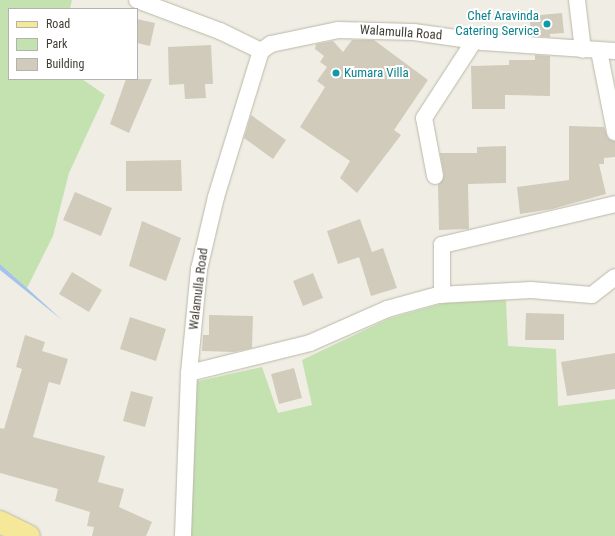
<!DOCTYPE html>
<html>
<head>
<meta charset="utf-8">
<style>
  body { margin:0 }
  #map { position:relative; width:615px; height:536px; overflow:hidden; background:#f0eee4; font-family:"Roboto Condensed",sans-serif }
  div>[style] { position:absolute }
  [style*='--x'] { left:calc(var(--x)*1px); top:calc(var(--y)*1px); width:calc(var(--w)*1px); rotate:calc(var(--a)*1deg) }
  .green>* { inset:0; background:#c4e1b0 }
  .water>* { inset:0; background:#a5c3e9 }
  .building>* { inset:0; background:#d1cbbb }
  .roads { filter:drop-shadow(0 0 1px #bbb7a8) drop-shadow(0 0 1px #bbb7a8) }
  .street>* { height:16px; margin:-8px; padding:0 8px; transform-origin:8px; border-radius:8px; background:#fff }
  .primary>* { height:22px; margin:-11px; padding:0 11px; transform-origin:11px; border-radius:11px; background:#f5e899 }
  .dots>* { width:11px; height:11px; translate:-50% -50%; box-sizing:border-box; border:2px solid #fff; border-radius:50% }
  span { translate:-50% -50%; white-space:nowrap; text-align:center; line-height:1.15; -webkit-text-stroke:4px #fff; paint-order:stroke }
  .culture-label { font-size:13px; color:#0d838f }
  .right { translate:-100% -50%; text-align:right }
  .left { translate:0 -50%; text-align:left }
  .street-label { font-size:13px; color:#423e35 }
  .legend { position:absolute; left:8px; top:8px; width:130px; height:72px; box-sizing:border-box; background:#fff; border:1px solid #b3b2ae; margin:0; padding:5px 7px; list-style:none; font-size:12px; color:#423e35 }
  .legend li { display:flex; align-items:center; gap:8px; height:20px }
  .legend b { width:20px; border:1px solid #b3b2ae }
</style>
</head>
<body>
<div id="map">
  <div class="green">
    <div style="clip-path:polygon(0 0,72px 0,70px 9px,9px 9px,9px 79px,82px 79px,105px 95px,69px 173px,53px 236px,27px 288px,0 264px)"></div>
    <div style="clip-path:polygon(506px 300px,508px 346px,556px 349px,558px 406px,615px 399px,615px 536px,188px 536px,194px 382px,262px 367px,278px 413px,312px 405px,302px 360px,388px 319px,444px 303px)"></div>
  </div>
  <div class="water">
    <div style="clip-path:polygon(0 264px,27px 288px,62px 320px,0 270px)"></div>
  </div>
  <div class="building">
    <div style="clip-path:polygon(562px 13px,564px 33px,550px 34px,550px 37px,532px 36px,529px 16px)"></div>
    <div style="clip-path:polygon(137px 19px,155px 23px,150px 46px,137px 43px)"></div>
    <div style="clip-path:polygon(352px 40px,374px 40px,428px 80px,394px 130px,401px 135px,357px 193px,340px 178px,350px 161px,300px 127px,325px 87px,317px 81px,327px 67px,320px 62px,324px 56px,315px 49px,316px 44px,333px 41px,343px 52px)"></div>
    <div style="clip-path:polygon(211px 45px,213px 84px,205px 84px,206px 98px,185px 99px,184px 84px,169px 85px,168px 47px)"></div>
    <div style="clip-path:polygon(535px 55px,550px 56px,550px 96px,505px 95px,505px 109px,472px 109px,471px 66px,509px 65px,509px 60px,535px 60px)"></div>
    <div style="clip-path:polygon(126px 79px,152px 79px,129px 133px,110px 124px)"></div>
    <div style="clip-path:polygon(251px 115px,286px 140px,273px 159px,244px 138px)"></div>
    <div style="clip-path:polygon(569px 126px,604px 127px,608px 138px,615px 141px,615px 157px,604px 158px,604px 164px,599px 164px,606px 194px,552px 209px,520px 214px,517px 187px,569px 180px)"></div>
    <div style="clip-path:polygon(506px 146px,506px 183px,468px 184px,469px 229px,439px 230px,438px 185px,444px 175px,440px 153px,477px 153px,477px 147px)"></div>
    <div style="clip-path:polygon(181px 160px,182px 191px,126px 191px,126px 161px)"></div>
    <div style="clip-path:polygon(75px 192px,112px 208px,101px 236px,63px 220px)"></div>
    <div style="clip-path:polygon(360px 219px,372px 252px,383px 248px,397px 288px,371px 296px,359px 257px,363px 256px,338px 264px,327px 231px)"></div>
    <div style="clip-path:polygon(142px 221px,181px 238px,166px 281px,129px 266px)"></div>
    <div style="clip-path:polygon(72px 272px,102px 290px,89px 312px,59px 294px)"></div>
    <div style="clip-path:polygon(313px 273px,323px 298px,303px 306px,293px 281px)"></div>
    <div style="clip-path:polygon(526px 313px,564px 314px,564px 340px,525px 340px)"></div>
    <div style="clip-path:polygon(209px 315px,253px 316px,252px 348px,234px 352px,202px 351px,203px 335px,209px 335px)"></div>
    <div style="clip-path:polygon(130px 317px,166px 329px,156px 361px,120px 349px)"></div>
    <div style="clip-path:polygon(25px 335px,45px 342px,42px 351px,68px 359px,60px 385px,49px 382px,33px 437px,105px 456px,98px 482px,124px 489px,119px 507px,152px 522px,146px 536px,92px 536px,94px 527px,87px 526px,90px 512px,55px 501px,58px 489px,0 473px,0 428px,4px 429px,22px 369px,16px 367px)"></div>
    <div style="clip-path:polygon(615px 353px,615px 389px,567px 396px,561px 362px)"></div>
    <div style="clip-path:polygon(294px 368px,302px 398px,279px 404px,271px 374px)"></div>
    <div style="clip-path:polygon(131px 391px,153px 397px,145px 427px,123px 421px)"></div>
  </div>
  <div class="roads">
    <div class="street">
      <div style="--x:137;--y:0;--w:89;--a:20.5"></div>
      <div style="--x:220;--y:31;--w:46;--a:26"></div>
      <div style="--x:261;--y:51;--w:12;--a:-35"></div>
      <div style="--x:271;--y:44;--w:68;--a:-11.8"></div>
      <div style="--x:338;--y:30;--w:76;--a:1.5"></div>
      <div style="--x:414;--y:32;--w:70;--a:8.2"></div>
      <div style="--x:483;--y:42;--w:132;--a:3.9"></div>
      <div style="--x:577;--y:0;--w:50;--a:83.2"></div>
      <div style="--x:599;--y:51;--w:83;--a:78.8"></div>
      <div style="--x:435;--y:176;--w:59;--a:-100.7"></div>
      <div style="--x:424;--y:118;--w:92;--a:-57"></div>
      <div style="--x:442;--y:295;--w:50;--a:-90"></div>
      <div style="--x:442;--y:245;--w:178;--a:-13.3"></div>
      <div style="--x:189;--y:373;--w:125;--a:-13.9"></div>
      <div style="--x:310;--y:343;--w:84;--a:-23.8"></div>
      <div style="--x:387;--y:309;--w:53;--a:-15.4"></div>
      <div style="--x:438;--y:295;--w:93;--a:-3.1"></div>
      <div style="--x:531;--y:290;--w:61;--a:4.7"></div>
      <div style="--x:592;--y:295;--w:29;--a:-38"></div>
      <div style="--x:183;--y:536;--w:163;--a:-87.9"></div>
      <div style="--x:189;--y:373;--w:104;--a:-84.5"></div>
      <div style="--x:199;--y:269;--w:74;--a:-76.7"></div>
      <div style="--x:216;--y:197;--w:153;--a:-72.9"></div>
    </div>
    <div class="primary">
      <div style="--x:0;--y:522;--w:32;--a:26"></div>
    </div>
  </div>
  <div class="dots">
    <div style="left:547px;top:24px;background:#0f9aa8"></div>
    <div style="left:336px;top:73px;background:#0f9aa8"></div>
  </div>
  <div class="culture-label">
    <span class="right" style="left:539px;top:24px">Chef Aravinda<br>Catering Service</span>
    <span class="left" style="left:344px;top:73px">Kumara Villa</span>
  </div>
  <div class="street-label">
    <span style="left:401px;top:33px;rotate:4deg">Walamulla Road</span>
    <span style="left:199px;top:289px;rotate:-83deg">Walamulla Road</span>
  </div>
  <ul class="legend">
  <li><b style="height:5px;background:#f5e899"></b>Road</li>
  <li><b style="height:11px;background:#c4e1b0"></b>Park</li>
  <li><b style="height:11px;background:#d1cbbb"></b>Building</li>
  </ul>
</div>
</body>
</html>
